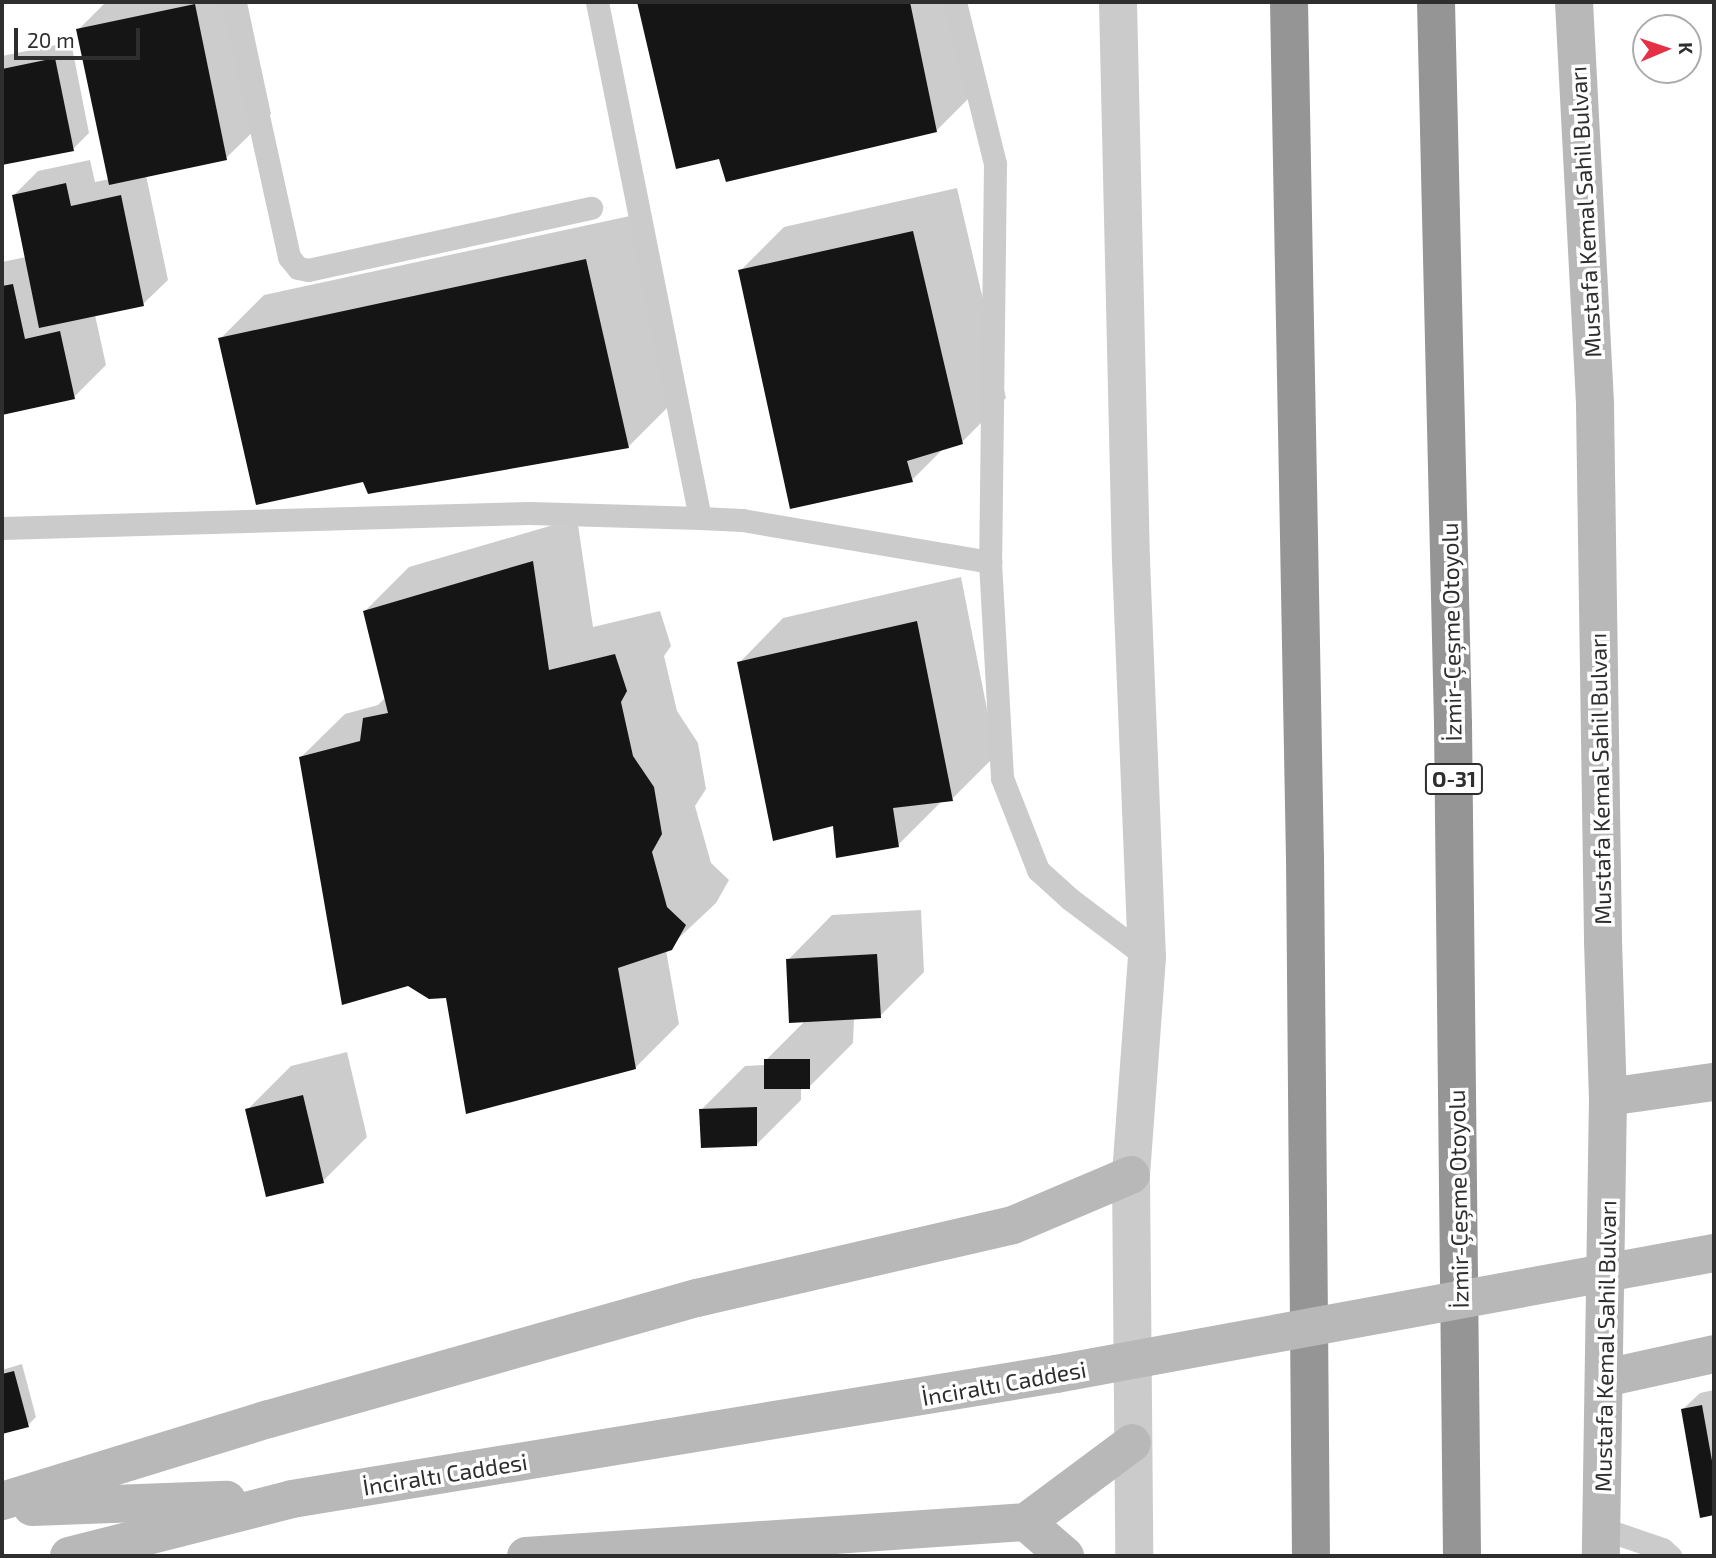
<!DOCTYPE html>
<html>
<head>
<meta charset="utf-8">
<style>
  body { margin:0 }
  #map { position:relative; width:1716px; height:1558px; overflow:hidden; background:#fff; font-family:"Exo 2",sans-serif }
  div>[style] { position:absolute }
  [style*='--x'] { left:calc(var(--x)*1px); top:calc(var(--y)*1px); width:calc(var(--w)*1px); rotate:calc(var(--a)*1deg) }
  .shadow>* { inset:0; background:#0003 }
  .building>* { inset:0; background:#151515 }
  .service>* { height:23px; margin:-11.5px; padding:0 11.5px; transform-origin:11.5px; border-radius:11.5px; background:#cbcbcb }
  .tertiary>* { height:38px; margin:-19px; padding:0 19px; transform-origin:19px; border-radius:19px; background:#cbcbcb }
  .secondary>* { height:38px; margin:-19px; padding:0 19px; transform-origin:19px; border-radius:19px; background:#b8b8b8 }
  .motorway>* { height:38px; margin:-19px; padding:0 19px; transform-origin:19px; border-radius:19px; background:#959595 }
  .secondary-bridge>* { height:38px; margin:-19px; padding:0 19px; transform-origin:19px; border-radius:19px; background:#b8b8b8 }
  span { translate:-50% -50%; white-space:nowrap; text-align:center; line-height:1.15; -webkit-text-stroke:7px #fff; paint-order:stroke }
  .shield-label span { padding:2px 5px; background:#fff; border:2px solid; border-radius:5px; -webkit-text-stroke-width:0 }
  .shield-label { font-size:21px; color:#2e2e2e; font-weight:700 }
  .street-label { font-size:23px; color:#2e2e2e }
  .frame { position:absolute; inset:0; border:4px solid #2e2e2e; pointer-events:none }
  .north { position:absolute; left:1632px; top:14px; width:70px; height:70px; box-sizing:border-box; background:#fff; border:2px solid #ababab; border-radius:50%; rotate:88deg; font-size:19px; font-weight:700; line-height:28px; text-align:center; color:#2e2e2e }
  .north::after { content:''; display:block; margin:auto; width:24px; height:32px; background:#e63045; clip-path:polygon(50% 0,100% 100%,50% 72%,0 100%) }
  .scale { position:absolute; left:14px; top:28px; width:126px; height:32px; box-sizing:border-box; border:4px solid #2e2e2e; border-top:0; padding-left:9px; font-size:21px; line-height:24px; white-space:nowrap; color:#2e2e2e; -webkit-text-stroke:5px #fff; paint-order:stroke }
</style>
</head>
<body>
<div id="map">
  <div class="shadow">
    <div style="clip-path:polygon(106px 2px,247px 2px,271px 114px,226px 158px,146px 175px,168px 280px,143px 304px,95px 315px,106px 365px,74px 397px,2px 413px,2px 262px,26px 257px,13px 196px,38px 171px,90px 160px,95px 182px,110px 179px,78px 30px)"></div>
    <div style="clip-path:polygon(638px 2px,963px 2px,981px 86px,937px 130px,720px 157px,677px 167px)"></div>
    <div style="clip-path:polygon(71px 42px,89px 133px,73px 149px,2px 163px,2px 56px)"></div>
    <div style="clip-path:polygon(957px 188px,1006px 398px,962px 442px,945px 447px,912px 480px,740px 271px,784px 227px)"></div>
    <div style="clip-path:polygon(630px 216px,673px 402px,628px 447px,364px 480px,220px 339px,264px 295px)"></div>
    <div style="clip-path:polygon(577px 518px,593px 627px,660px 611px,671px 646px,664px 656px,677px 711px,698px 743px,706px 789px,695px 806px,711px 863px,729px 880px,716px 903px,666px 950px,679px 1024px,635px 1068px,447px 997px,300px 758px,345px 714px,378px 705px,386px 697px,365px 611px,409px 567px)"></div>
    <div style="clip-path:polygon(961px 577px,996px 755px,952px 799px,942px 801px,898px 845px,834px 824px,739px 663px,783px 618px)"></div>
    <div style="clip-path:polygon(921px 910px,924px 972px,880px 1016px,854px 1018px,853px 1043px,809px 1087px,801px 1087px,801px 1100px,757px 1144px,701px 1110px,745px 1066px,766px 1065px,766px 1060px,805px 1021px,788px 960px,832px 915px)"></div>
    <div style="clip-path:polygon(347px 1052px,367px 1137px,323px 1181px,247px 1110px,291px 1066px)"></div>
    <div style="clip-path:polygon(22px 1364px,36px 1417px,28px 1425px,2px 1432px,2px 1370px)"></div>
    <div style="clip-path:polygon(1714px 1390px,1714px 1514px,1702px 1516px,1683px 1409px,1700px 1393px)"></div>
  </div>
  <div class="building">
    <div style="clip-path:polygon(637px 2px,910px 2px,937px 132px,726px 182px,719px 159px,676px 169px)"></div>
    <div style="clip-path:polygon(195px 4px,227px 160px,109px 185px,76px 29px)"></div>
    <div style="clip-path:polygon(55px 58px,74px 151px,2px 165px,2px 69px)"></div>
    <div style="clip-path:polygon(66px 183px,71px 206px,121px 195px,144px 306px,39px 328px,12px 195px)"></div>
    <div style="clip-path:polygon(913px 231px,963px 444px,907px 461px,913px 482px,790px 509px,738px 270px)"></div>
    <div style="clip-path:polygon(586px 259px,629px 448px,368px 494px,363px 482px,256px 505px,218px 338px)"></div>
    <div style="clip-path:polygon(13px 284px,25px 339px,60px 331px,75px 399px,2px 415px,2px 286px)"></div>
    <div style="clip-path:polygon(533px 561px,549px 670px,615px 654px,627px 691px,621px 702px,633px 756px,654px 787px,662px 834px,652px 852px,667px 907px,686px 925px,672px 950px,618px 968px,636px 1069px,466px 1114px,446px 998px,429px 999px,408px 986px,342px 1005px,299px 757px,360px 741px,363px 718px,388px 713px,363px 611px)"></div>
    <div style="clip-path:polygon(917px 621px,953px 801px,893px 808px,899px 847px,836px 858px,833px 826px,773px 841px,737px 662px)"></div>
    <div style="clip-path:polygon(877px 954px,881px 1018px,789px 1023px,786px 959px)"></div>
    <div style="clip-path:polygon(764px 1059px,810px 1059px,810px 1089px,764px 1089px)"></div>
    <div style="clip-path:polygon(303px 1095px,324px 1183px,266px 1197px,245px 1109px)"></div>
    <div style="clip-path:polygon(757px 1107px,757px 1146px,701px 1148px,699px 1109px)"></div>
    <div style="clip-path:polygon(14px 1371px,29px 1427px,2px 1434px,2px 1374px)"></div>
    <div style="clip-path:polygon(1702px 1405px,1714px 1472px,1714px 1515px,1700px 1518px,1681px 1409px)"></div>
  </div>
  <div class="service">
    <div style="--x:233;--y:2;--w:261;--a:77.6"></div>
    <div style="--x:289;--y:257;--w:14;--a:51"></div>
    <div style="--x:298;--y:268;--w:10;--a:11"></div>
    <div style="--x:308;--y:270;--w:290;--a:-12.4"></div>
    <div style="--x:597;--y:2;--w:526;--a:78.71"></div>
    <div style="--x:955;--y:2;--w:167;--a:76.1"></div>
    <div style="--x:995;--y:164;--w:398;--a:90.7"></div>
    <div style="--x:990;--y:562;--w:216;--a:86.8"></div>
    <div style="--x:1002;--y:778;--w:99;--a:68.6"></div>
    <div style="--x:1038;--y:870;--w:43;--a:42.2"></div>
    <div style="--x:1070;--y:899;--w:96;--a:37"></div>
    <div style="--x:2;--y:528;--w:528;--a:-1.63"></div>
    <div style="--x:530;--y:513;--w:170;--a:1.7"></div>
    <div style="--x:700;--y:518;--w:42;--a:2.7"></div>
    <div style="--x:742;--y:520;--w:252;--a:9.6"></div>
    <div style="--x:1601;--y:1528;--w:65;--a:19"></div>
    <div style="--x:1662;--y:1549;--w:11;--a:41"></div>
  </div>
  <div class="tertiary">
    <div style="--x:1118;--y:2;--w:558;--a:88.67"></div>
    <div style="--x:1131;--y:560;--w:397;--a:87.7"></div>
    <div style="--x:1147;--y:957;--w:219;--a:94.2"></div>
    <div style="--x:1131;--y:1175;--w:381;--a:89.5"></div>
  </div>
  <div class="secondary">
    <div style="--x:1574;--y:2;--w:404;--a:87"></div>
    <div style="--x:1595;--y:405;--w:536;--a:89.14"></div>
    <div style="--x:1603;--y:941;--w:156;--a:88.2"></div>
    <div style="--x:1608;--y:1097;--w:459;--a:90.9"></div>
    <div style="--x:1608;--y:1097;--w:107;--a:-8.1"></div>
    <div style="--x:1605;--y:1378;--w:112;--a:-12.4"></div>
    <div style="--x:2;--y:1501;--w:279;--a:-17.1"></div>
    <div style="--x:269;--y:1419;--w:445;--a:-15.8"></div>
    <div style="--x:697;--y:1298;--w:324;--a:-13"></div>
    <div style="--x:1013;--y:1225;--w:128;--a:-23"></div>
    <div style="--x:32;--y:1507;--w:195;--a:-2.1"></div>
    <div style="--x:1026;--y:1522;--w:52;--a:41.1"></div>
    <div style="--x:69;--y:1556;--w:230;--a:-14.3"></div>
    <div style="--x:292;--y:1499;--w:774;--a:-9.29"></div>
    <div style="--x:526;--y:1556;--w:501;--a:-3.89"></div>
    <div style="--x:1026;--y:1522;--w:132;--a:-36.7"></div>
  </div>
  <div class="motorway">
    <div style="--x:1289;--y:2;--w:854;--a:88.93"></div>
    <div style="--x:1305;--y:856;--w:700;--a:89.51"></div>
    <div style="--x:1436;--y:2;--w:722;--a:88.65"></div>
    <div style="--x:1453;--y:724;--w:832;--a:89.38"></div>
  </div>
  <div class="secondary-bridge">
    <div style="--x:1056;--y:1374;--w:669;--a:-10.42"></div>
  </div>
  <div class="shield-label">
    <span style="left:1454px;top:779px">O-31</span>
  </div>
  <div class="street-label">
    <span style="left:1585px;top:212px;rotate:-93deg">Mustafa Kemal Sahil Bulvarı</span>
    <span style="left:1451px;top:632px;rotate:-91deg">İzmir-Çeşme Otoyolu</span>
    <span style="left:1600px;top:779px;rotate:-91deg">Mustafa Kemal Sahil Bulvarı</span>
    <span style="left:1458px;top:1199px;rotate:-91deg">İzmir-Çeşme Otoyolu</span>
    <span style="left:1605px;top:1346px;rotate:-89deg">Mustafa Kemal Sahil Bulvarı</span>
    <span style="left:1004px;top:1383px;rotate:-10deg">İnciraltı Caddesi</span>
    <span style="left:445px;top:1474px;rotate:-9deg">İnciraltı Caddesi</span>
  </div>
  <div class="frame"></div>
  <div class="north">K</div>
  <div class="scale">20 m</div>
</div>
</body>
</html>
